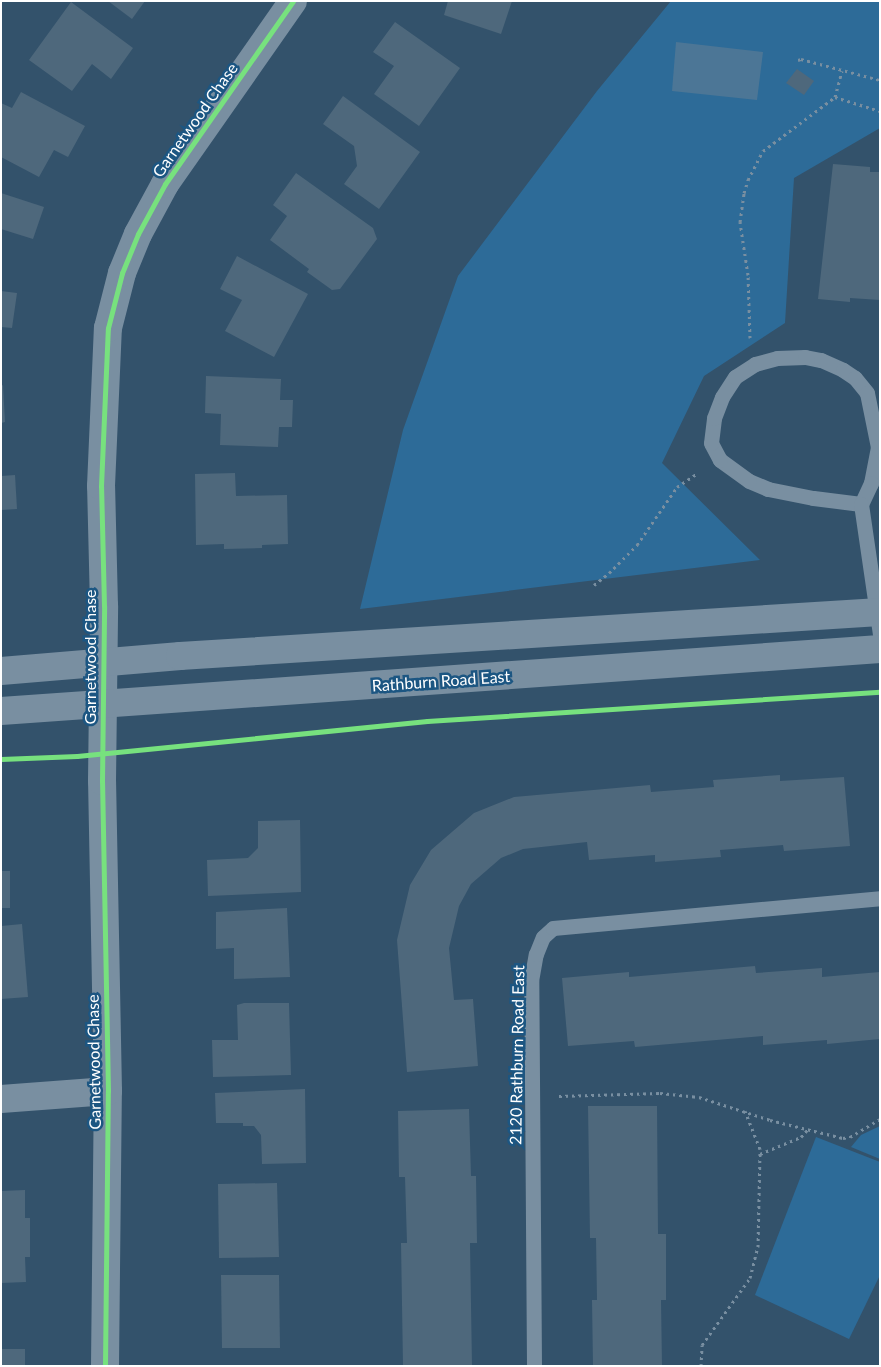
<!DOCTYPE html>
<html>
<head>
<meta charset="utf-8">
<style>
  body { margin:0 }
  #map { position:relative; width:881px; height:1367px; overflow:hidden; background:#33526b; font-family:Lato,sans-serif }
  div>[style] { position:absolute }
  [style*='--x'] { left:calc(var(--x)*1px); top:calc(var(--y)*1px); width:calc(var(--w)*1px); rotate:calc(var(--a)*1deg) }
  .green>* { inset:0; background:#2d6b98 }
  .water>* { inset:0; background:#4c7696 }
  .building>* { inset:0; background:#4e687c }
  .path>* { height:3px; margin-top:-1.5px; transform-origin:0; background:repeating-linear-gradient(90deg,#798fa1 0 2.5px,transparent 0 6.5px) }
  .service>* { height:15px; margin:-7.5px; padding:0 7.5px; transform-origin:7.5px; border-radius:7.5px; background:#798fa1 }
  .minor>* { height:28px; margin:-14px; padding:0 14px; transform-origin:14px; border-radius:14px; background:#798fa1 }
  .tertiary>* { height:28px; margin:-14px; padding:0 14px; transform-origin:14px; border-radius:14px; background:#798fa1 }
  .cycleway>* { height:5px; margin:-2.5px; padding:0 2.5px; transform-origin:2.5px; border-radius:2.5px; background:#77e17e }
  span { translate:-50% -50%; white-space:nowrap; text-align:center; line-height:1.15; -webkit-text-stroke:5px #1c5682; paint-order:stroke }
  .street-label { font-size:16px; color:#fff }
  .frame { position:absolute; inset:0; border:2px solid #fff; pointer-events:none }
</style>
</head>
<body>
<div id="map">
  <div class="green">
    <div style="clip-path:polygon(671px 1px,880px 1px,880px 128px,794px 178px,785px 323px,704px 376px,662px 463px,760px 560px,360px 609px,403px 430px,458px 276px,597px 91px)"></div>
    <div style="clip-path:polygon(880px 1126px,880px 1159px,851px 1147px,861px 1135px)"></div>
    <div style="clip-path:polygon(816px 1137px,880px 1162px,880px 1275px,849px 1339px,755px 1295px)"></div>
  </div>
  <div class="water">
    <div style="clip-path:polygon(676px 42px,763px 52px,757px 100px,672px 91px)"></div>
  </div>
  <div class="building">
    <div style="clip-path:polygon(108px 1px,145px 1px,132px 19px)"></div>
    <div style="clip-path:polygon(448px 1px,512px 1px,501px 34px,444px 15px)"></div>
    <div style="clip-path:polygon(71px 2px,133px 48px,111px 79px,92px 64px,72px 91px,29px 60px)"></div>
    <div style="clip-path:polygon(395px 22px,460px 68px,419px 126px,374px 94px,394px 66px,373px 52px)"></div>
    <div style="clip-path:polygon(797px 69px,814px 81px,804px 95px,786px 83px)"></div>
    <div style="clip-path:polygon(21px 92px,85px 126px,68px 157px,54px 150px,39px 177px,1px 157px,1px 103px,12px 108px)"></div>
    <div style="clip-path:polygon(343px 96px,420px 152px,379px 209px,344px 184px,357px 166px,354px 146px,323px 124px)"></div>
    <div style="clip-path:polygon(833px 164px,870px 167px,870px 172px,880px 172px,880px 300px,850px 298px,850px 302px,818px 299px)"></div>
    <div style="clip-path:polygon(296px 173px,373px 228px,377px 239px,340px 289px,332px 290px,307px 272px,309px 269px,270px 240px,287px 216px,273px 205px)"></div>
    <div style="clip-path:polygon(1px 193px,44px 207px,33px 239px,1px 229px)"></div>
    <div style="clip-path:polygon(237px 256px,308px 294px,274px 357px,225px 331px,242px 300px,220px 289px)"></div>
    <div style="clip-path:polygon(1px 291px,17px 293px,12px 328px,1px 327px)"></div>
    <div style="clip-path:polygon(206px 376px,281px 379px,280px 400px,293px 400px,292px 427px,279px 427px,278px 447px,220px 445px,221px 414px,205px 413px)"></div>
    <div style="clip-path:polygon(3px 385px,5px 422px,1px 423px,1px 386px)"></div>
    <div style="clip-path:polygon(235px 473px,236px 496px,287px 495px,288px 544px,262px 545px,262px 548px,224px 549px,224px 544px,196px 545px,195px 474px)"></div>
    <div style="clip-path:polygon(15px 475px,17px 509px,1px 510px,1px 476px)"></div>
    <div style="clip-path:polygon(780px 775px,780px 781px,844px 777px,850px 846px,784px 851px,783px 845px,720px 850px,721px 857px,655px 862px,655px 855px,589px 860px,587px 842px,523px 849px,501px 858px,471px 884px,459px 906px,449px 948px,454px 1000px,473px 999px,478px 1066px,407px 1072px,397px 940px,410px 885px,431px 850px,474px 813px,514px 797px,650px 785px,651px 792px,714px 787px,713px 780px)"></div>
    <div style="clip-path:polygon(300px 820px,301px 892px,208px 896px,207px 860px,248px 858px,258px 848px,258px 821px)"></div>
    <div style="clip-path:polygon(1px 871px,10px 871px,10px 908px,1px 908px)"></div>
    <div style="clip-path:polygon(287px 908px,290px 977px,234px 979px,234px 948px,216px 949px,216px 912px)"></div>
    <div style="clip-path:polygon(22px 924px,28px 997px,1px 999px,1px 926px)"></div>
    <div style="clip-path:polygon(755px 966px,756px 973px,822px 968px,822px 977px,880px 972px,880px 1039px,827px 1044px,827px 1040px,763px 1045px,763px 1036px,635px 1047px,634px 1041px,568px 1046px,562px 978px,629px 972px,629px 977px)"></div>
    <div style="clip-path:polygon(244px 1003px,289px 1003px,291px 1075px,213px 1077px,212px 1040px,238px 1040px,237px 1005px)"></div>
    <div style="clip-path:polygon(305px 1089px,306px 1163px,262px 1164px,261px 1135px,254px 1126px,243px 1126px,243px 1123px,216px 1123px,215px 1093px)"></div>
    <div style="clip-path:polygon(588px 1106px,657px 1106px,658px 1234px,666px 1234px,666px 1300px,661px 1300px,662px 1366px,593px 1366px,592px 1300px,597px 1300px,596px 1238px,590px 1238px)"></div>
    <div style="clip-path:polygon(469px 1109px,471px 1176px,476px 1176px,477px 1243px,470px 1243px,472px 1366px,403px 1366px,401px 1243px,407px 1243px,405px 1177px,399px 1177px,398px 1111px)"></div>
    <div style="clip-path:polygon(277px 1183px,279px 1257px,219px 1258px,218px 1184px)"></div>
    <div style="clip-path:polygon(25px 1190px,25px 1218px,30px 1218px,30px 1257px,25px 1257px,26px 1282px,1px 1283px,1px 1191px)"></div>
    <div style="clip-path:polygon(221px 1275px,279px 1275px,280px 1348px,222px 1348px)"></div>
    <div style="clip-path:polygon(1px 1349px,25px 1349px,25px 1366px,1px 1366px)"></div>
  </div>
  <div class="path">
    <div style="--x:798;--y:60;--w:3;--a:-18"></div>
    <div style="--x:801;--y:59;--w:82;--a:14.9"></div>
    <div style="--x:835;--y:97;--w:47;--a:17.3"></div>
    <div style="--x:750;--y:338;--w:63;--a:-91.8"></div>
    <div style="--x:748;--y:275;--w:54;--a:-98.6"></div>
    <div style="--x:740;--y:222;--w:29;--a:-82"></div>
    <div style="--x:744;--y:193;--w:14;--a:-73"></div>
    <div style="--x:748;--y:180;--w:33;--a:-63"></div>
    <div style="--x:763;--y:151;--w:90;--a:-36.9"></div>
    <div style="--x:835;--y:97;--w:27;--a:-75"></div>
    <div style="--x:594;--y:585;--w:19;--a:-39"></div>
    <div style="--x:609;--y:573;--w:40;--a:-45"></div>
    <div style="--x:637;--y:545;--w:70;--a:-55.4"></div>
    <div style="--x:677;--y:487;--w:25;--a:-34"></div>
    <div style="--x:559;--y:1096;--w:101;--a:-1.7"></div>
    <div style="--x:660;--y:1093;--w:39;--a:6"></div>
    <div style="--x:699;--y:1097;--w:75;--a:17.9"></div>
    <div style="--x:770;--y:1120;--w:75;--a:13.9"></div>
    <div style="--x:843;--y:1138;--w:7;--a:-8"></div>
    <div style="--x:850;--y:1137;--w:35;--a:-31"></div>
    <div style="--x:760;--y:1154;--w:44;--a:-22.5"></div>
    <div style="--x:801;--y:1137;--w:12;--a:-48"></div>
    <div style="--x:701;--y:1366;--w:21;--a:-87"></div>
    <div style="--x:702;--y:1345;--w:82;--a:-54.4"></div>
    <div style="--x:750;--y:1278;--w:32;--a:-76"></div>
    <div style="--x:758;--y:1247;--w:98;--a:-88.8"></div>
    <div style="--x:760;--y:1149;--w:41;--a:-111.5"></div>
  </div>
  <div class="service">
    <div style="--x:861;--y:504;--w:48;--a:-172.9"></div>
    <div style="--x:813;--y:498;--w:46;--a:-168.7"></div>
    <div style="--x:768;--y:489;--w:21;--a:-157"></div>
    <div style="--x:749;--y:481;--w:36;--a:-144"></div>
    <div style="--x:720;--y:460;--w:19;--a:-118"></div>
    <div style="--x:711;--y:443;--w:25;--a:-83"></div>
    <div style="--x:714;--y:418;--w:22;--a:-69"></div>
    <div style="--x:722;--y:397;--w:24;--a:-57"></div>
    <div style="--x:735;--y:377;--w:24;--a:-33"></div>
    <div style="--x:755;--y:364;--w:23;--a:-15"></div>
    <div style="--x:777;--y:358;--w:28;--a:-2"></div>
    <div style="--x:805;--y:357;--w:16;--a:11"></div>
    <div style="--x:821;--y:360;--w:24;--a:24"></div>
    <div style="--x:843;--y:370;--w:14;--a:34"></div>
    <div style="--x:855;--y:378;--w:19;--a:51"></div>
    <div style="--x:867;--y:393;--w:55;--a:78.5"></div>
    <div style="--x:878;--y:447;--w:37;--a:101"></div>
    <div style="--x:871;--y:483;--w:23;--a:115"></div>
    <div style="--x:861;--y:504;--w:131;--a:81.7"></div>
    <div style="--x:534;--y:1366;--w:385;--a:-90.4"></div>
    <div style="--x:531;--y:981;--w:27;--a:-80"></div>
    <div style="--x:536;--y:954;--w:18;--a:-68"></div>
    <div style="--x:543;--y:937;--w:13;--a:-42"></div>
    <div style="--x:553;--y:928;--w:328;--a:-5.2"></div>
  </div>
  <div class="minor">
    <div style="--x:1;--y:1099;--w:107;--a:-4.3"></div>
    <div style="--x:105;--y:1366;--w:275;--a:-89.4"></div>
    <div style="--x:108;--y:1091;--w:310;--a:-91.1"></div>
    <div style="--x:102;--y:781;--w:175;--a:-89.3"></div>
    <div style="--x:104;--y:606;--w:120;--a:-91.4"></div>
    <div style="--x:101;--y:486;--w:158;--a:-87.5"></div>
    <div style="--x:108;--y:328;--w:57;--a:-75.7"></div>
    <div style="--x:122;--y:273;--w:42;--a:-67.7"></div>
    <div style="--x:138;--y:234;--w:57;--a:-61.6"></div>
    <div style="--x:165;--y:184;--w:223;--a:-55"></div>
  </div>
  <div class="tertiary">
    <div style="--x:1;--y:671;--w:180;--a:-4.8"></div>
    <div style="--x:180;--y:656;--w:701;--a:-3.6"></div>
    <div style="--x:1;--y:711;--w:881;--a:-4.03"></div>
  </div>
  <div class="cycleway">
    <div style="--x:1;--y:759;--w:76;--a:-2.3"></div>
    <div style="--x:77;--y:756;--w:352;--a:-5.7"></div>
    <div style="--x:427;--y:721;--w:454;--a:-3.7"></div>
    <div style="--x:105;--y:1366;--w:275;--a:-89.4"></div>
    <div style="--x:108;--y:1091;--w:310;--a:-91.1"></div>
    <div style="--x:102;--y:781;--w:175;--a:-89.3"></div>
    <div style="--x:104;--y:606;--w:120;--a:-91.4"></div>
    <div style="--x:101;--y:486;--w:158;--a:-87.5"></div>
    <div style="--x:108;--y:328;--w:57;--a:-75.7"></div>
    <div style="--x:122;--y:273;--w:42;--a:-67.7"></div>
    <div style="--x:138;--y:234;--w:57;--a:-61.6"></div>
    <div style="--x:165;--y:184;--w:223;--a:-55"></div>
  </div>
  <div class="street-label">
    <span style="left:195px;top:120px;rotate:-55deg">Garnetwood Chase</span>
    <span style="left:90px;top:657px;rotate:-90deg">Garnetwood Chase</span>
    <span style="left:441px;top:681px;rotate:-4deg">Rathburn Road East</span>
    <span style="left:517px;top:1055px;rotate:-89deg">2120 Rathburn Road East</span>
    <span style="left:94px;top:1062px;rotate:-91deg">Garnetwood Chase</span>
  </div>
  <div class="frame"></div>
</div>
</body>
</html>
